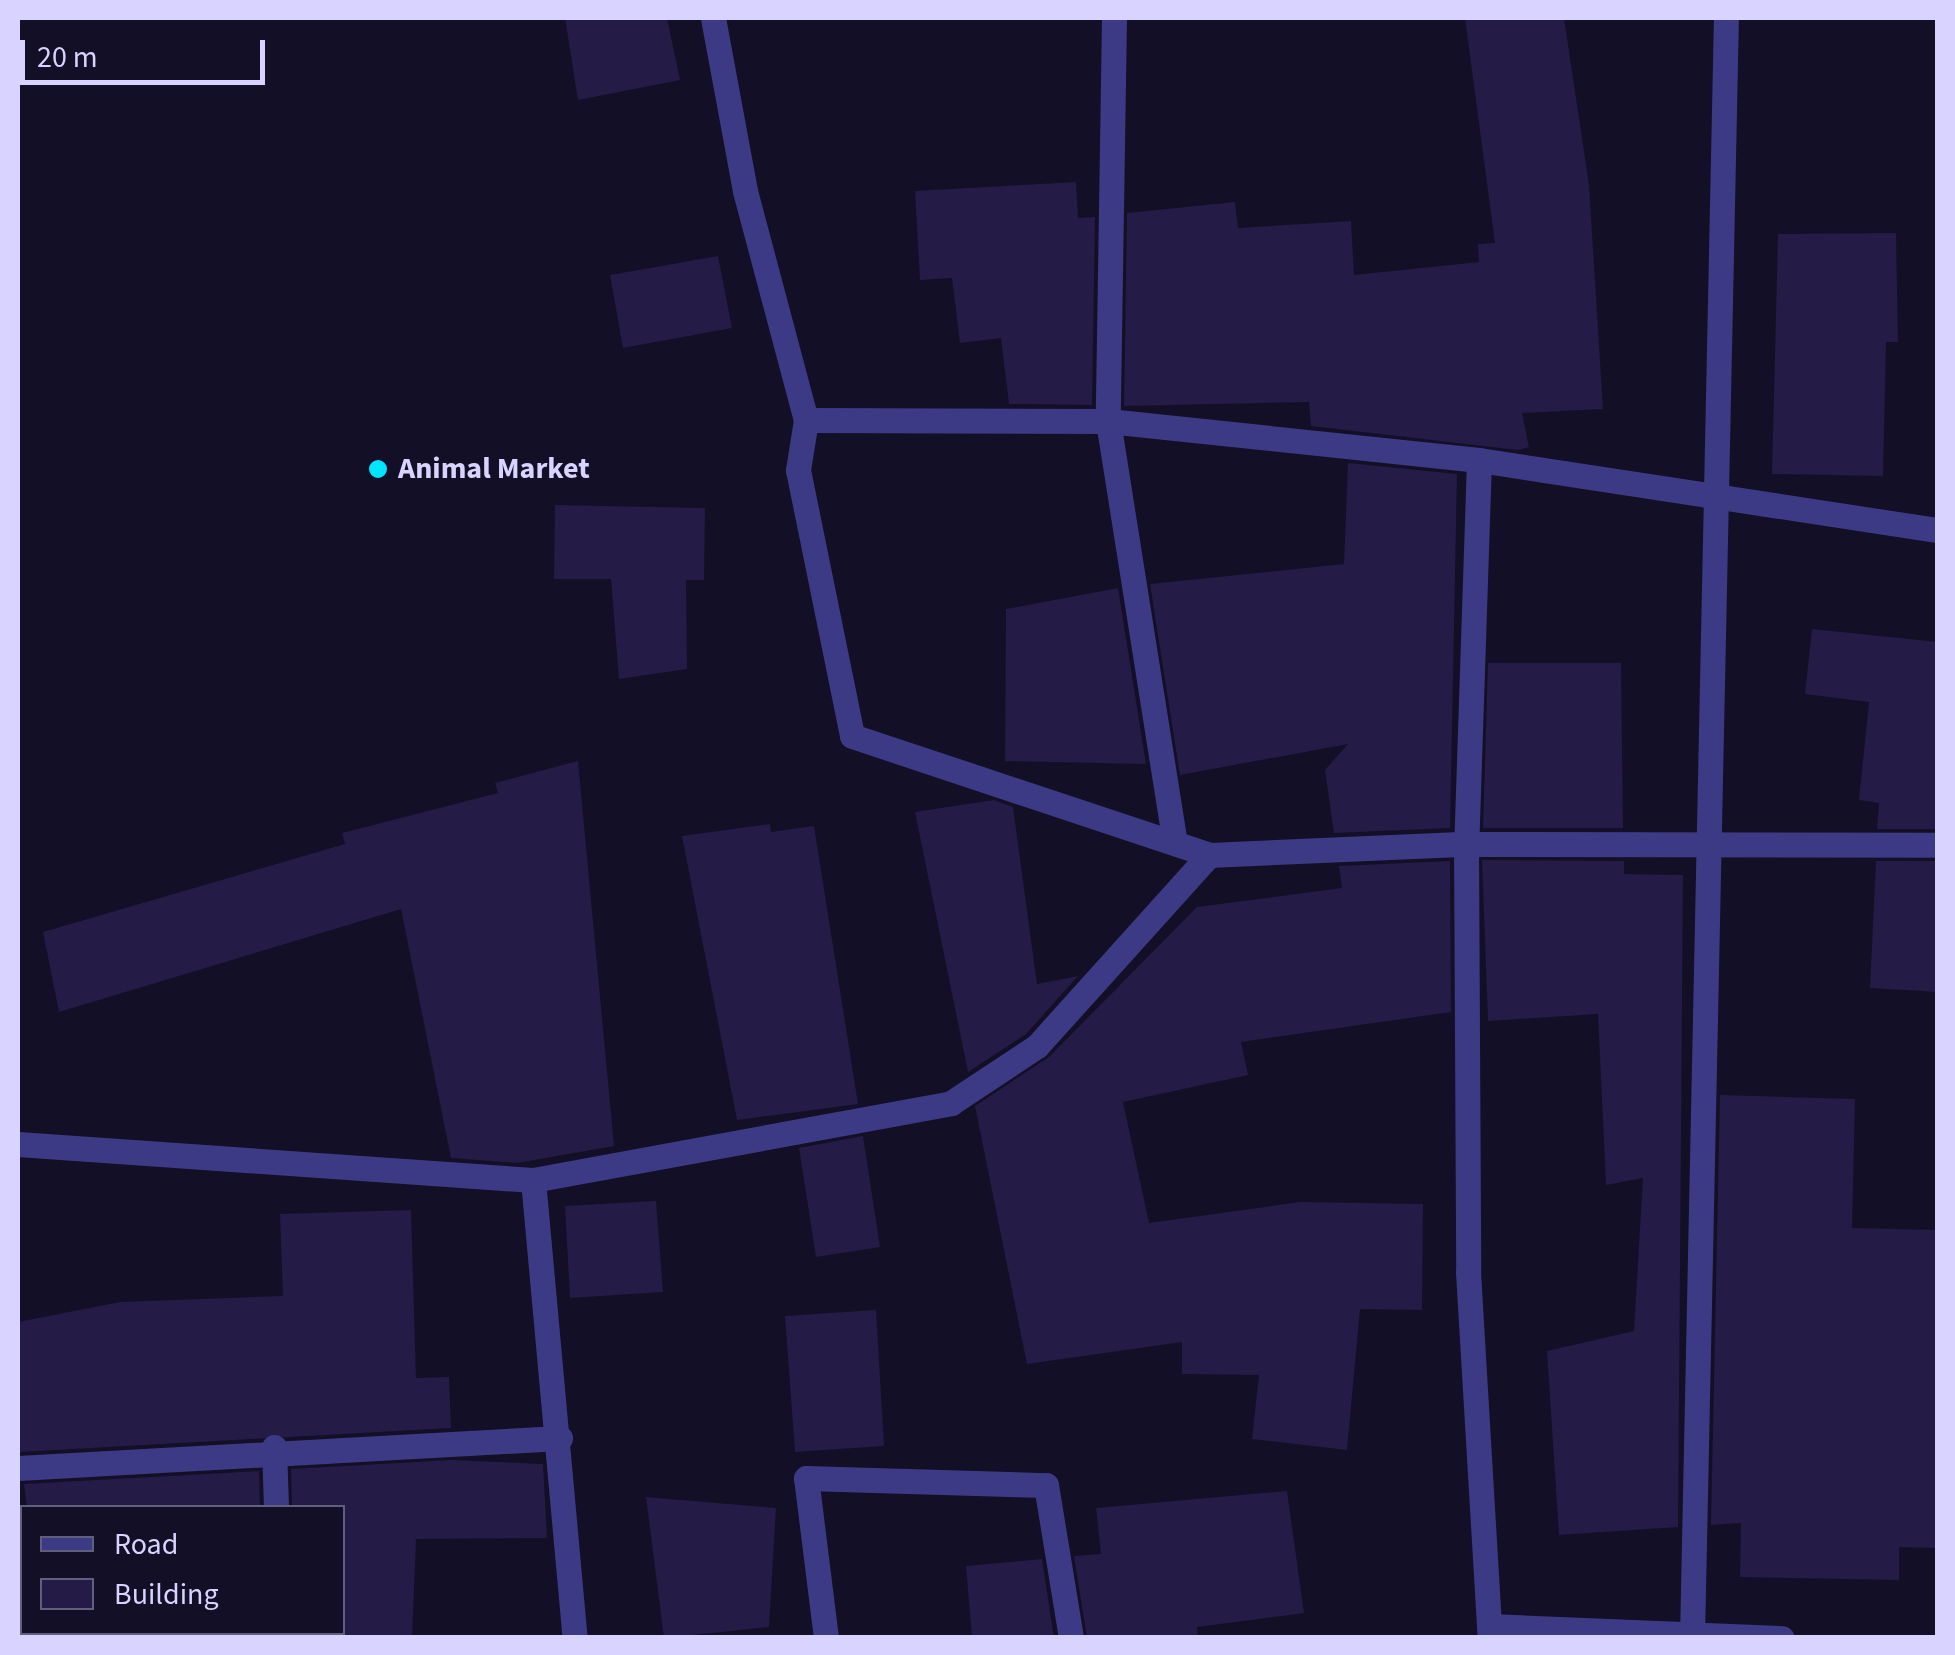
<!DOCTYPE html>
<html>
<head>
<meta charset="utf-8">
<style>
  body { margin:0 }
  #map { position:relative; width:1955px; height:1655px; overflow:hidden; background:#130f26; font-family:"Source Sans 3",sans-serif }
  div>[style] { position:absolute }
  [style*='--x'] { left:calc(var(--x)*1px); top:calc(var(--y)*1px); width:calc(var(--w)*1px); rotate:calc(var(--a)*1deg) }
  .building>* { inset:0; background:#241b47 }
  .street>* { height:25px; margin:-12.5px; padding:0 12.5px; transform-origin:12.5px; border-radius:12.5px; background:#3d3a85 }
  .dots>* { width:28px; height:28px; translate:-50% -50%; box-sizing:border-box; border:5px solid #130f26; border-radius:50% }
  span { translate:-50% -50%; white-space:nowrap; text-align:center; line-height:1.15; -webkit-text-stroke:8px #130f26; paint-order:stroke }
  .poi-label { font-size:30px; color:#d9d4ff; font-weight:700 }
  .left { translate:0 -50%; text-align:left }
  .frame { position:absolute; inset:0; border:20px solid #d9d4ff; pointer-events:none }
  .legend { position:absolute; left:20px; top:1505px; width:325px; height:130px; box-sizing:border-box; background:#130f26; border:2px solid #625e7d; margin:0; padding:12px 18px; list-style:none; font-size:30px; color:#d9d4ff }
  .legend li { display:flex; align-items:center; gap:20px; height:50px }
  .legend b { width:50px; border:2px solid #625e7d }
  .scale { position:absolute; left:20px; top:40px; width:245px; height:45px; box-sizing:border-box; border:5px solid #d9d4ff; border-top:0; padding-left:12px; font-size:30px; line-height:35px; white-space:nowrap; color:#d9d4ff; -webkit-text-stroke:8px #130f26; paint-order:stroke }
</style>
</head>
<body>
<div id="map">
  <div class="building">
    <div style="clip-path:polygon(565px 18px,667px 18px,680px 80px,578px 100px)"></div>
    <div style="clip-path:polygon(1465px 18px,1564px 18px,1589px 185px,1603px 409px,1522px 413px,1529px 447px,1518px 450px,1311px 426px,1309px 402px,1124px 406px,1127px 213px,1235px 202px,1238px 228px,1351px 221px,1354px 275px,1479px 262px,1478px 244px,1495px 243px)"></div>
    <div style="clip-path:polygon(1076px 182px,1078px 218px,1095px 217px,1092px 405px,1009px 404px,1001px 338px,960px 343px,952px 278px,920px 280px,915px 191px)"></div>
    <div style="clip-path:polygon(1896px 233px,1898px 342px,1886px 342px,1883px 476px,1772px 474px,1778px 234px)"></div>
    <div style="clip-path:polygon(718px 256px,732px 328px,623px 348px,610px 275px)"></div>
    <div style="clip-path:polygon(1348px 463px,1457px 474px,1450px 828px,1334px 833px,1325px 770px,1348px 744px,1180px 775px,1150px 584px,1344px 564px)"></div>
    <div style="clip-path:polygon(555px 505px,705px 508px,704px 580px,686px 580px,687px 669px,619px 679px,611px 579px,554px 579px)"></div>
    <div style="clip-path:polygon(1118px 588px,1146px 764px,1005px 761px,1006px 609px)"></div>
    <div style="clip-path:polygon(1812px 629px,1938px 642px,1938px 829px,1877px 829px,1879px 803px,1859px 800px,1869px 702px,1805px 694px)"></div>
    <div style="clip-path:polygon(1488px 663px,1621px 663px,1623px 828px,1483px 828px)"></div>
    <div style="clip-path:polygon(578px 761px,614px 1146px,517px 1163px,451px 1158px,401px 909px,59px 1012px,43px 932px,345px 844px,342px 833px,498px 793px,495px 783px)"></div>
    <div style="clip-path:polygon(994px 800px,1013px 807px,1037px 984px,1078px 976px,1026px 1034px,968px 1072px,915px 812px)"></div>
    <div style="clip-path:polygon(770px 824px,771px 832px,814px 826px,858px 1104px,737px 1120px,682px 836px)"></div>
    <div style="clip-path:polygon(1482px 860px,1624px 861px,1624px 874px,1683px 875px,1678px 1527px,1559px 1535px,1547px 1351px,1634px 1331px,1643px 1178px,1606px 1185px,1598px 1014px,1488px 1021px)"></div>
    <div style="clip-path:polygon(1450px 861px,1451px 1012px,1241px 1042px,1248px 1075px,1123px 1102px,1149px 1223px,1300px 1202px,1423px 1204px,1422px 1310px,1360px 1309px,1347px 1450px,1252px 1439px,1259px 1375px,1182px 1374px,1182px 1342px,1027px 1364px,975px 1106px,1049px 1057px,1197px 907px,1342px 888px,1339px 866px)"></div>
    <div style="clip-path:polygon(1876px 861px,1938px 861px,1938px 992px,1870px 988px)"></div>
    <div style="clip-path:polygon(1720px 1095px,1855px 1099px,1852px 1228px,1938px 1230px,1938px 1548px,1899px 1547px,1899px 1580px,1740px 1577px,1741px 1523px,1711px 1525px)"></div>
    <div style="clip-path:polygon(863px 1136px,880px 1247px,816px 1257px,799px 1148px)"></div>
    <div style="clip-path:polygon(656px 1201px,663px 1292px,570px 1298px,565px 1206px)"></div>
    <div style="clip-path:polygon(411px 1210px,416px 1378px,449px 1377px,451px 1428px,20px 1452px,18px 1322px,120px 1302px,283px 1296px,280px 1214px)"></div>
    <div style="clip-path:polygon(876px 1310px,884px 1446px,795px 1452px,785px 1316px)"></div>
    <div style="clip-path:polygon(452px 1460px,543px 1464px,547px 1538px,416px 1539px,412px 1638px,342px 1638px,342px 1508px,292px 1508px,291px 1469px)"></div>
    <div style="clip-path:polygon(259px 1471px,260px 1508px,27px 1508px,24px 1484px)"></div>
    <div style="clip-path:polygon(1287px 1491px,1304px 1613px,1197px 1627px,1198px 1638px,1087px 1638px,1074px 1556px,1101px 1554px,1096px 1508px)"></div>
    <div style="clip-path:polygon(646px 1497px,776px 1508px,769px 1627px,664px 1638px)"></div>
    <div style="clip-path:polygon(1042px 1559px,1054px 1638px,972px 1638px,966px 1566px)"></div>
  </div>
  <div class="street">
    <div style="--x:713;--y:18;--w:176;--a:79.5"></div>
    <div style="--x:745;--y:191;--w:237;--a:75.1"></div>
    <div style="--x:806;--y:420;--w:51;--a:99.1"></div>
    <div style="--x:798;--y:470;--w:271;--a:78.5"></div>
    <div style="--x:852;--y:736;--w:376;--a:18.4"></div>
    <div style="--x:1209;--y:855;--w:257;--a:-2.5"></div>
    <div style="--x:1466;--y:844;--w:472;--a:0.1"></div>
    <div style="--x:1114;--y:18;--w:403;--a:90.9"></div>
    <div style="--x:1108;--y:421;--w:422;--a:81"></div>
    <div style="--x:806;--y:420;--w:302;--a:0.2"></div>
    <div style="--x:1108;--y:421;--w:373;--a:6"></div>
    <div style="--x:1479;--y:460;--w:464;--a:8.7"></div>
    <div style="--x:1479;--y:460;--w:384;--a:91.9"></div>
    <div style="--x:1466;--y:844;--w:428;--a:89.7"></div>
    <div style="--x:1468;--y:1272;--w:367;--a:86.6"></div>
    <div style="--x:18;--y:1144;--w:516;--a:4"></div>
    <div style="--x:533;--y:1180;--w:425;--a:-10.4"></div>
    <div style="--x:951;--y:1103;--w:103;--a:-33.5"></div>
    <div style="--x:1037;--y:1046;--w:257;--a:-48"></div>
    <div style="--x:533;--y:1180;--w:460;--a:84.8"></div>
    <div style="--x:274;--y:1447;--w:61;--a:88.1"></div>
    <div style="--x:18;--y:1468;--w:543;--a:-3.17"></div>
    <div style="--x:1490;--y:1626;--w:292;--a:2.4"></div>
    <div style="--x:282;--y:1632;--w:6;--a:90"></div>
    <div style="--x:826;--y:1638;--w:161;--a:-97.1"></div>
    <div style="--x:806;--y:1478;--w:240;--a:1.7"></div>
    <div style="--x:1046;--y:1485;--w:155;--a:80.7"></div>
    <div style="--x:1692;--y:1638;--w:1620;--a:-88.8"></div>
  </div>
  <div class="dots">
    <div style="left:378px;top:469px;background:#00e5ff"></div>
  </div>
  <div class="poi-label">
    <span class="left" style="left:398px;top:469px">Animal Market</span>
  </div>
  <div class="frame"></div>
  <ul class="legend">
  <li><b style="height:12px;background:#3d3a85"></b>Road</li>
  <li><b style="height:28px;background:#241b47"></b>Building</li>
  </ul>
  <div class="scale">20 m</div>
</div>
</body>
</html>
